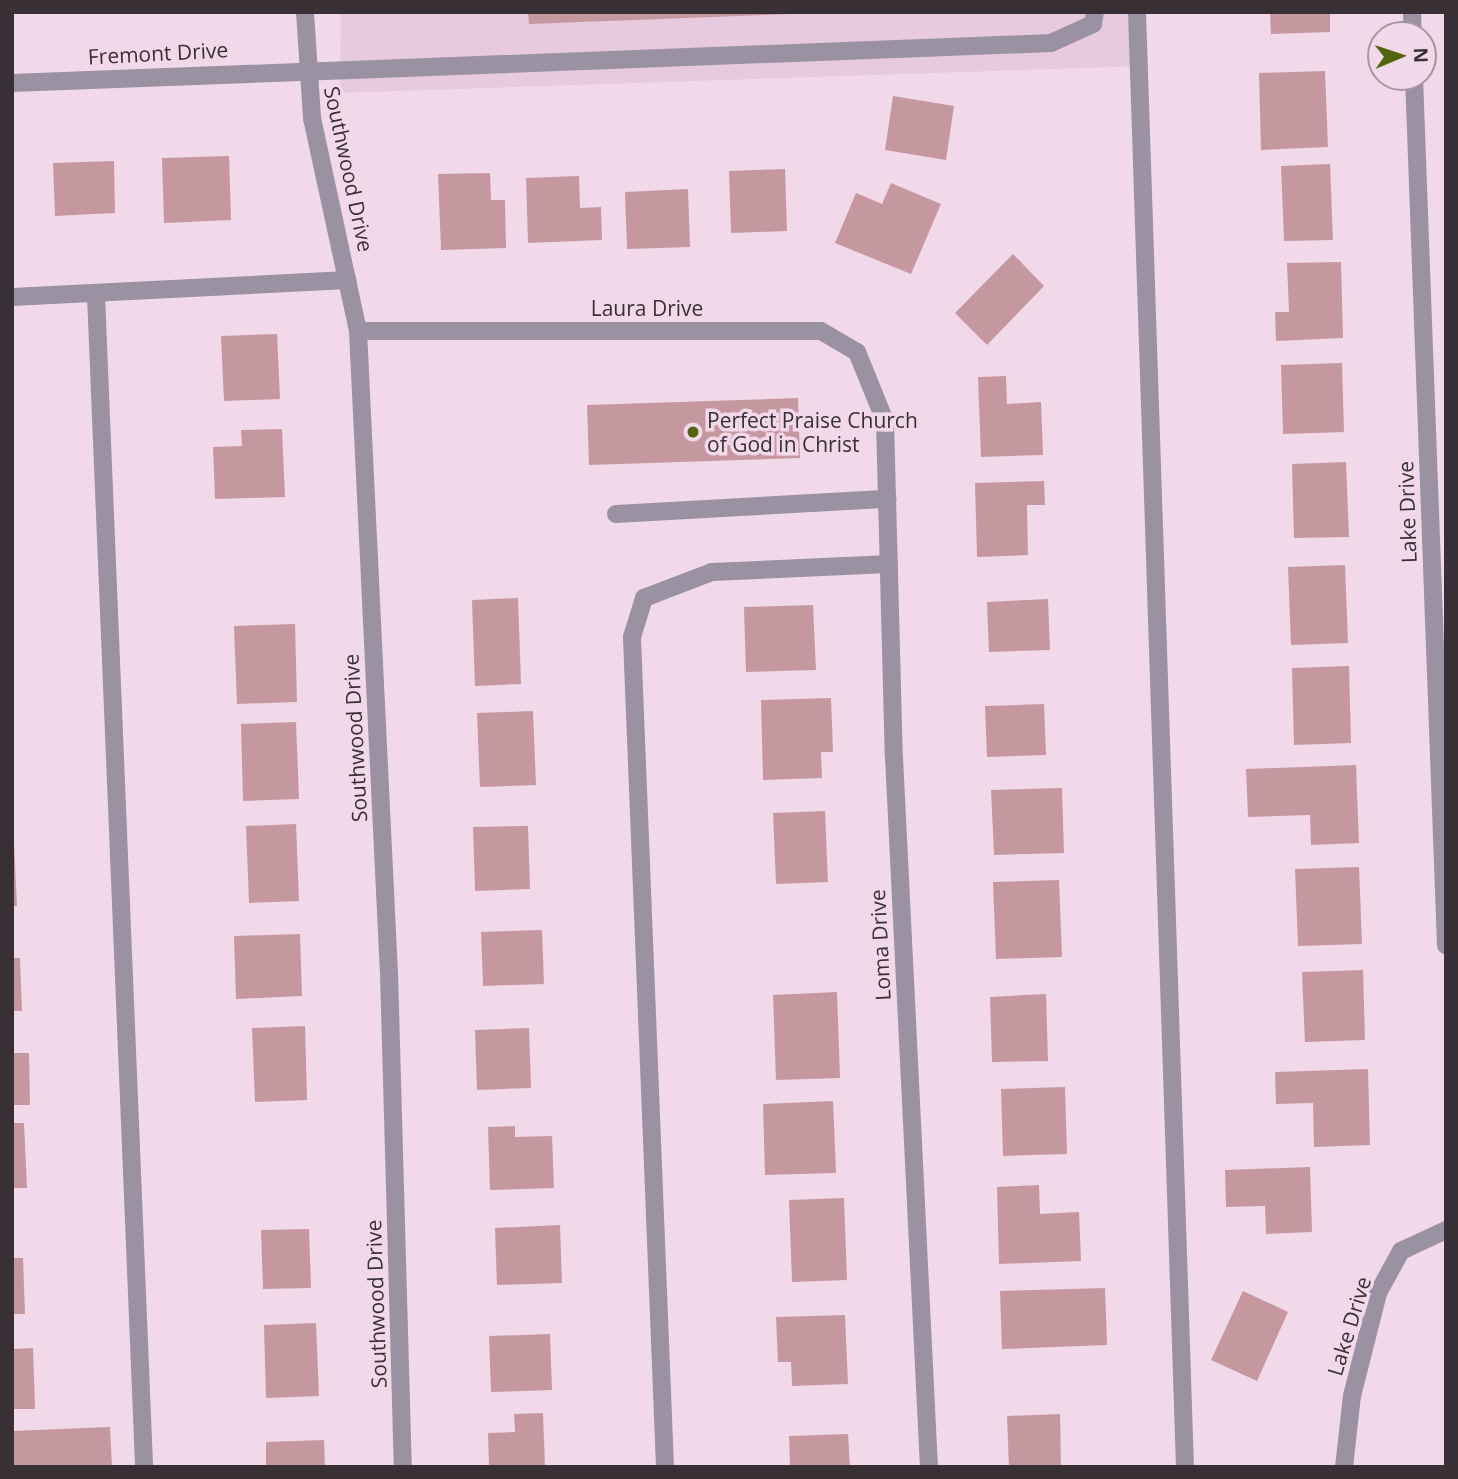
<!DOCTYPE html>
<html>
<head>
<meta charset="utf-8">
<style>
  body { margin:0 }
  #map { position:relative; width:1458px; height:1479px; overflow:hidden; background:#f2d9ea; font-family:"Open Sans",sans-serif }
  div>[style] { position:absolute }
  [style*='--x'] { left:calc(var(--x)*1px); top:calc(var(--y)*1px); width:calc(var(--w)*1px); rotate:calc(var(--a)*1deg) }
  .built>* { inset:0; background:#e8cadf }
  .building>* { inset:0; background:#c598a0 }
  .minor>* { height:18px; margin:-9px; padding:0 9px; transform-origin:9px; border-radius:9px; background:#9a92a2 }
  .dots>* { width:19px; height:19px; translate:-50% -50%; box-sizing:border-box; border:4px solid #f2d9ea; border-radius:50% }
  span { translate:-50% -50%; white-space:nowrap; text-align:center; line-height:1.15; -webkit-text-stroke:7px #f2d9ea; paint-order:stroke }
  .street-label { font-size:21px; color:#393036 }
  .poi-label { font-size:21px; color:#393036 }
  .left { translate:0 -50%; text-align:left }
  .frame { position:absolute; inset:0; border:14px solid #393036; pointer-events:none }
  .north { position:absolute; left:1367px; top:21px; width:70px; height:70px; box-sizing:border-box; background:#f2d9ea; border:2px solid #a895a2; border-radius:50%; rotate:88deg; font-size:19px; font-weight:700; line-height:28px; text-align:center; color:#393036 }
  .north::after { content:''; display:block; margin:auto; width:24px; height:32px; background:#52650e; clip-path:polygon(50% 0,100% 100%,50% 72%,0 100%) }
</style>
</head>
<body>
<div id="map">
  <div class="built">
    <div style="clip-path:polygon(341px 12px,1142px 12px,1144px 66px,340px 93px)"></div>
  </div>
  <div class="building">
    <div style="clip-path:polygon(528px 12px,790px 12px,790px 14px,529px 24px)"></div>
    <div style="clip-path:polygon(1270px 12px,1330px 12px,1330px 32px,1271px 34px)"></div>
    <div style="clip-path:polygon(1325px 71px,1328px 147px,1261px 150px,1259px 73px)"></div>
    <div style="clip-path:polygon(893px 96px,954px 106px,946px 160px,885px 150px)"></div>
    <div style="clip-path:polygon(229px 156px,231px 220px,164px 223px,162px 158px)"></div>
    <div style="clip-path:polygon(114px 161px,115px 213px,55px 216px,53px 163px)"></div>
    <div style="clip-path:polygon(1330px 164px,1333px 240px,1284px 241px,1281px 166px)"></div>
    <div style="clip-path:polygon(785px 169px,787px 231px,731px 233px,729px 171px)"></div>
    <div style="clip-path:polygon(490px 173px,491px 200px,505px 200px,506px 248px,441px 250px,438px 174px)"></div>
    <div style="clip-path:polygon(579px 176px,580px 208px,601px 207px,602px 240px,528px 243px,526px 178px)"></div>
    <div style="clip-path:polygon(891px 183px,941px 204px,911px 274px,835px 243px,856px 193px,882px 204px)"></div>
    <div style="clip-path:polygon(688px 189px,690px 247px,627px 249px,625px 192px)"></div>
    <div style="clip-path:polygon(1013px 254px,1044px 286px,987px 345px,955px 313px)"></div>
    <div style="clip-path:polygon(1341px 262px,1343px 338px,1276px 341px,1275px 312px,1289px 312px,1287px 263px)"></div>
    <div style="clip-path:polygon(277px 334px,280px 399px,224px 401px,221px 336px)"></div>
    <div style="clip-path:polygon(1342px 363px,1344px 432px,1283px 434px,1281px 365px)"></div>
    <div style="clip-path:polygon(1006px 376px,1007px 404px,1041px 402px,1043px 455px,981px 457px,978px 377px)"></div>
    <div style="clip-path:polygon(798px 398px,800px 458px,589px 465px,587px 405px)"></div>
    <div style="clip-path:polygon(282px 429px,285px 497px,215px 499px,213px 447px,242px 446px,241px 430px)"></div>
    <div style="clip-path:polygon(1346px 462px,1349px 537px,1294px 538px,1292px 464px)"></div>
    <div style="clip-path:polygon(1044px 481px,1045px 505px,1027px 505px,1028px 555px,977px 557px,975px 483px)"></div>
    <div style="clip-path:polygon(1345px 565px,1348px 643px,1291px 645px,1288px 567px)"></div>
    <div style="clip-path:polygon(518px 598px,521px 684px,475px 686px,472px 600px)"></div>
    <div style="clip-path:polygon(1048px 599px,1050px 650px,989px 652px,987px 602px)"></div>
    <div style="clip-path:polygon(813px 605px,816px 670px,746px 672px,744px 607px)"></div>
    <div style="clip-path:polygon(295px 624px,297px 702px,237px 704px,234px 626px)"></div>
    <div style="clip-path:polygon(1349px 666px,1351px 743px,1294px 745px,1292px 668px)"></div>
    <div style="clip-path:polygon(831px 698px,833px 752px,821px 752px,822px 778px,763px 780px,761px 700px)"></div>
    <div style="clip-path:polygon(1044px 704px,1046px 755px,987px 757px,985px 706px)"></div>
    <div style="clip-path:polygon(533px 711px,536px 785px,480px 787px,477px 713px)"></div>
    <div style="clip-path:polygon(296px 722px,299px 799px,243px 801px,241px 724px)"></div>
    <div style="clip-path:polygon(1356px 765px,1359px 843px,1311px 845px,1310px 815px,1248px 817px,1246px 769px)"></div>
    <div style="clip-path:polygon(1062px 788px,1064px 853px,994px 855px,991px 790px)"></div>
    <div style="clip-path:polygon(825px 811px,828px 882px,776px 884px,773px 813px)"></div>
    <div style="clip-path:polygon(296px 824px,299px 901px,249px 903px,246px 826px)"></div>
    <div style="clip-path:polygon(528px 826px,530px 889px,475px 891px,473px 827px)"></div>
    <div style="clip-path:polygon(12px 843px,14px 843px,17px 906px,12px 906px)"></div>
    <div style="clip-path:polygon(1359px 867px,1362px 944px,1298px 946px,1295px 869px)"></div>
    <div style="clip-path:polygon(1059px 880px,1062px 957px,996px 959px,993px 882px)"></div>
    <div style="clip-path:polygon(542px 930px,544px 984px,483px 986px,481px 932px)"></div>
    <div style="clip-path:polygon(300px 934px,302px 996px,236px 999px,234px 936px)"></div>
    <div style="clip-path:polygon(12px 958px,20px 958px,22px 1011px,12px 1011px)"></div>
    <div style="clip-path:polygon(1363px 970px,1365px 1040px,1305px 1042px,1302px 972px)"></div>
    <div style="clip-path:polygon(837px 992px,840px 1078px,776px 1080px,773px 995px)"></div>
    <div style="clip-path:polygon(1046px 994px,1048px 1061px,992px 1062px,990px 997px)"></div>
    <div style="clip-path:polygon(305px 1026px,307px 1100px,255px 1102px,252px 1028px)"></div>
    <div style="clip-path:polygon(529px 1028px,531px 1088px,477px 1090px,475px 1030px)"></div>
    <div style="clip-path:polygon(12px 1053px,29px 1053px,30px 1105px,12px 1105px)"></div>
    <div style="clip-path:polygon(1368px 1069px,1370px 1145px,1314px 1147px,1313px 1103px,1276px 1104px,1275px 1072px)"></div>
    <div style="clip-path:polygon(1065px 1087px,1067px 1154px,1003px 1156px,1001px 1089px)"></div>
    <div style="clip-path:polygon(833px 1101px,836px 1173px,765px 1175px,763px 1104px)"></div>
    <div style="clip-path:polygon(12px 1123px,24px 1123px,27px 1188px,12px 1188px)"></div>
    <div style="clip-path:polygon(515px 1126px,515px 1137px,552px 1136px,554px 1188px,490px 1190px,488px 1127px)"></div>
    <div style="clip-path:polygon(1310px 1167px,1312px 1232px,1266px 1234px,1265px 1206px,1226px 1207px,1225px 1170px)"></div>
    <div style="clip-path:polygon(1039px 1185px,1040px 1214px,1079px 1212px,1081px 1261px,999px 1264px,997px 1187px)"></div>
    <div style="clip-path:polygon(844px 1198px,847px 1280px,792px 1282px,789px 1200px)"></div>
    <div style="clip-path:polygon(560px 1225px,562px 1283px,497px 1285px,495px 1228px)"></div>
    <div style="clip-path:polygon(309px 1229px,311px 1288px,263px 1289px,261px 1230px)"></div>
    <div style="clip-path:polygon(12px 1258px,23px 1258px,25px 1314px,12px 1314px)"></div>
    <div style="clip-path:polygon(1105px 1288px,1107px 1345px,1002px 1349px,1000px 1291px)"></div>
    <div style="clip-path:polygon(1243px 1291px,1288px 1312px,1257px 1381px,1211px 1360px)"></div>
    <div style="clip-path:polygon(845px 1315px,848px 1384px,792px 1386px,791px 1362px,778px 1362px,776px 1317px)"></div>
    <div style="clip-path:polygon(316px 1323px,319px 1396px,266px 1398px,264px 1325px)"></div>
    <div style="clip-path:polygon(550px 1334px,552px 1390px,491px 1392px,489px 1336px)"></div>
    <div style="clip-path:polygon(33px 1348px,35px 1409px,12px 1409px,12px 1349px)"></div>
    <div style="clip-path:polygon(543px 1413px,545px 1467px,489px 1467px,488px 1433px,515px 1432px,514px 1414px)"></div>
    <div style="clip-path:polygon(1060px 1414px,1061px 1467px,1009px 1467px,1007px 1416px)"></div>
    <div style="clip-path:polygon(110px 1427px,112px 1467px,12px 1467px,12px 1431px)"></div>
    <div style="clip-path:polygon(848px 1434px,850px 1467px,790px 1467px,789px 1436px)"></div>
    <div style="clip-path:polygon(324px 1440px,325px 1467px,266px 1467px,266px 1442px)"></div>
  </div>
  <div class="minor">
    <div style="--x:305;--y:12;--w:106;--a:86.2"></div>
    <div style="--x:312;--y:118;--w:218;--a:77.8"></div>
    <div style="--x:358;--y:331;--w:643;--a:87.24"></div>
    <div style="--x:389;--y:973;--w:494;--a:88.4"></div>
    <div style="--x:1137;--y:12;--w:1456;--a:88.11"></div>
    <div style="--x:1412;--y:12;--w:23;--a:88"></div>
    <div style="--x:1414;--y:77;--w:869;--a:87.89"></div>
    <div style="--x:12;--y:83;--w:1040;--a:-2.2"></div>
    <div style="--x:1051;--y:43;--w:46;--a:-24.3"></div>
    <div style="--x:1093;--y:24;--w:12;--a:-81"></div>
    <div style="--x:96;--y:295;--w:1173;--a:87.65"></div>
    <div style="--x:12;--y:297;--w:336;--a:-2.9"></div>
    <div style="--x:358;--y:331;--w:463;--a:0"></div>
    <div style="--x:821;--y:331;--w:42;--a:30.3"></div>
    <div style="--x:857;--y:352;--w:74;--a:67.9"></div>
    <div style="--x:885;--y:421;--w:336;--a:88.5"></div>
    <div style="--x:894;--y:757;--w:711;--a:87.18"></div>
    <div style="--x:616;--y:514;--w:272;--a:-3.2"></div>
    <div style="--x:665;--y:1467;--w:831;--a:-92.28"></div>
    <div style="--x:632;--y:637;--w:41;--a:-72.9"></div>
    <div style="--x:644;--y:598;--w:73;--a:-20.9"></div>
    <div style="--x:712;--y:572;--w:177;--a:-2.6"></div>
    <div style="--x:1344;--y:1467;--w:71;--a:-83.6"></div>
    <div style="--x:1352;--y:1396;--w:106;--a:-75.8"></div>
    <div style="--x:1378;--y:1293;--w:48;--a:-61.3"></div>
    <div style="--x:1401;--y:1251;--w:50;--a:-25"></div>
  </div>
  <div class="dots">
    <div style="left:693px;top:432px;background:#52650e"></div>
  </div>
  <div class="street-label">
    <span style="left:158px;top:53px;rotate:-3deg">Fremont Drive</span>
    <span style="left:349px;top:169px;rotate:78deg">Southwood Drive</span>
    <span style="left:647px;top:308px">Laura Drive</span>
    <span style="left:1407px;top:512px;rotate:-92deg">Lake Drive</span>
    <span style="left:355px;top:738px;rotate:-93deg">Southwood Drive</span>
    <span style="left:880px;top:945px;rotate:-93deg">Loma Drive</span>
    <span style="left:376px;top:1304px;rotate:-92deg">Southwood Drive</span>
    <span style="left:1349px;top:1326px;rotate:-73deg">Lake Drive</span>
  </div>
  <div class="poi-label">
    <span class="left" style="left:707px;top:432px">Perfect Praise Church<br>of God in Christ</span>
  </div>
  <div class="frame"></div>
  <div class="north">N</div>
</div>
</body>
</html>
